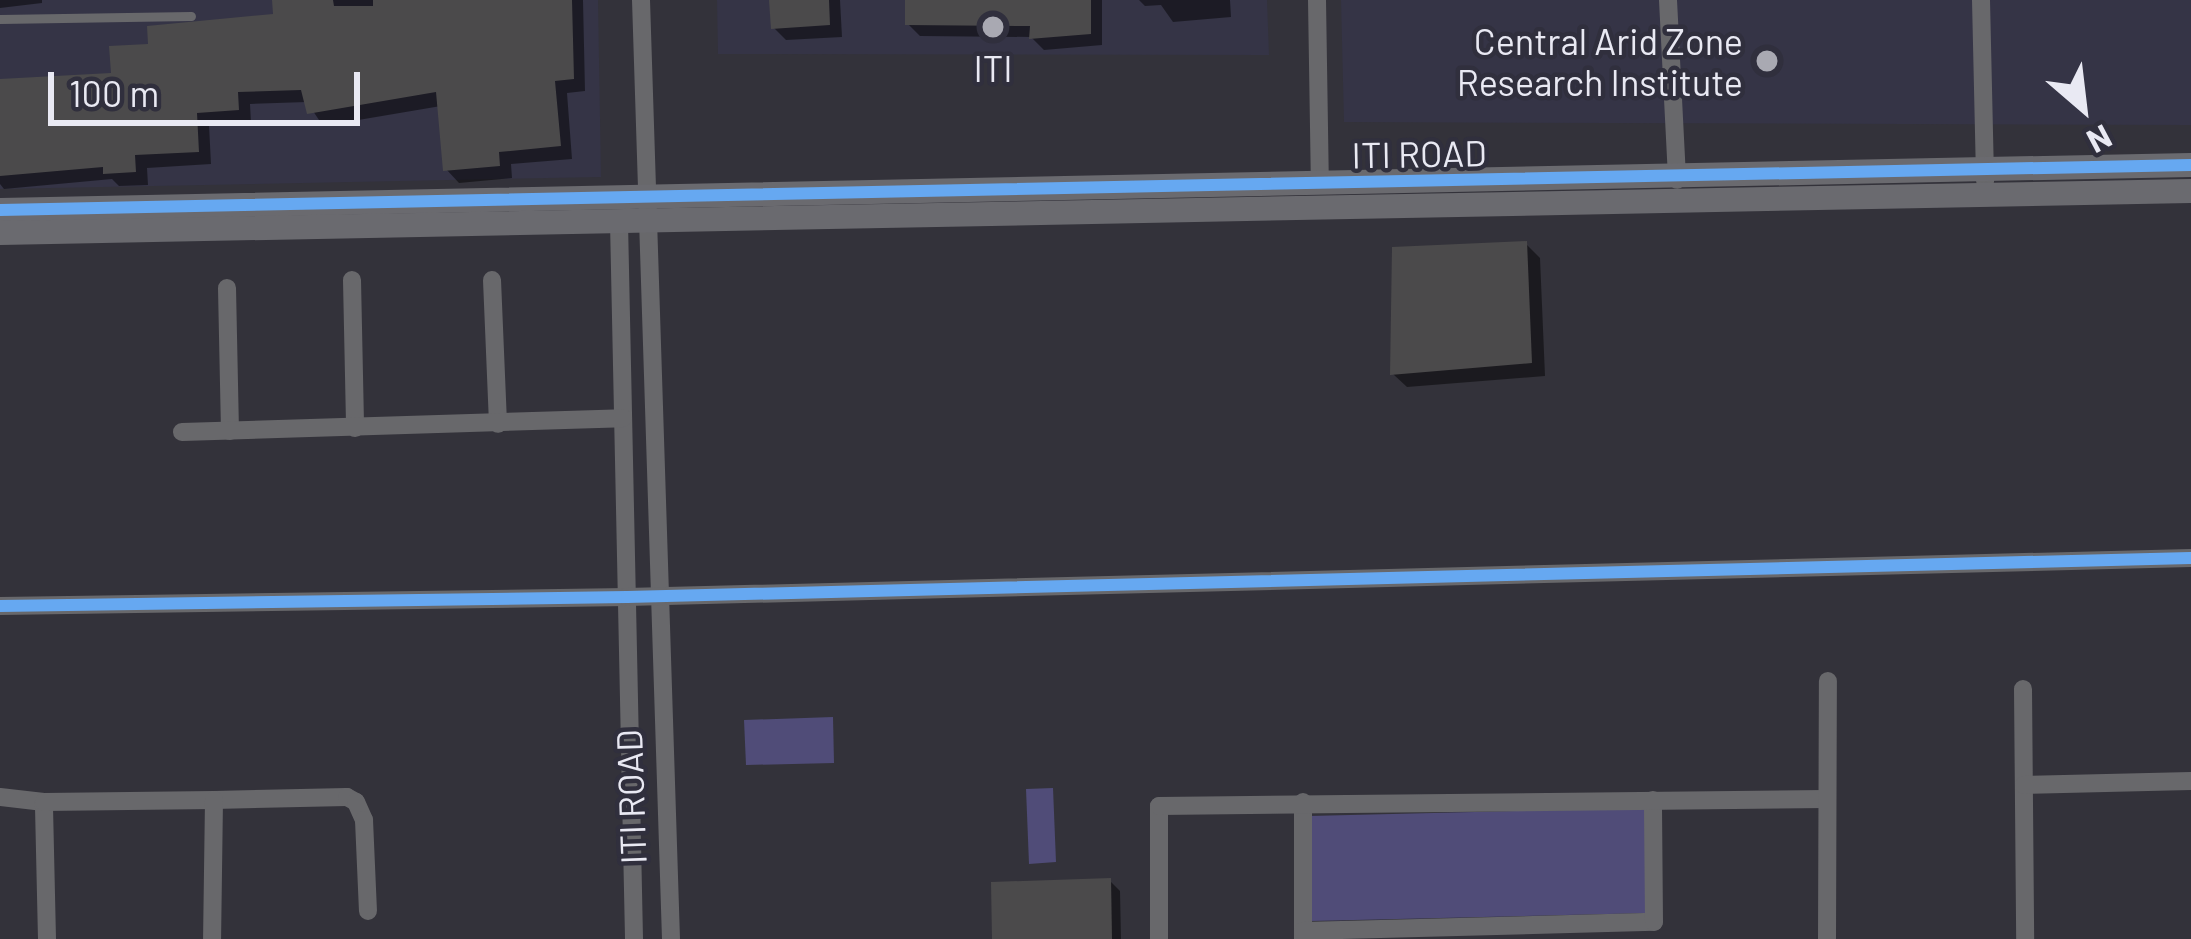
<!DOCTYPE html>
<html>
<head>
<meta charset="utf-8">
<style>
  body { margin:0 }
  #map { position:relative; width:2191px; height:939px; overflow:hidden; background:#33323a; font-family:Barlow,sans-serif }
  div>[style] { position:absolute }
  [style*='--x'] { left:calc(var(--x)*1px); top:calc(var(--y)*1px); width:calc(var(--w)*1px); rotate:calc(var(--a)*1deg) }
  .built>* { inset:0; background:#353446 }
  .green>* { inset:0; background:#504c78 }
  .shadow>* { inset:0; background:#0007 }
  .building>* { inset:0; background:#4b4a4b }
  .lane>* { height:9px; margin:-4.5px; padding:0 4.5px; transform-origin:4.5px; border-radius:4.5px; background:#68686b }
  .street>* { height:18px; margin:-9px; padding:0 9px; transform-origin:9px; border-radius:9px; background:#68686b }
  .secondary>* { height:24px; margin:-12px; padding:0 12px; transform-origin:12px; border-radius:12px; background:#6a6a6f }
  .cycleway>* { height:12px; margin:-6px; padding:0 6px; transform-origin:6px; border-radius:6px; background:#66a8f1 }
  .dots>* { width:33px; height:33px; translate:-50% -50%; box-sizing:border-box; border:6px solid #302f3d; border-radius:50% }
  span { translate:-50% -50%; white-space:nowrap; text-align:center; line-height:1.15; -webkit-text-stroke:9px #302f3d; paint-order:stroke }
  .poi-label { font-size:36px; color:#e9e9f3 }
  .right { translate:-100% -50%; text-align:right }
  .street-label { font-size:36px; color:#e9e9f3 }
  .north { position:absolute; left:2023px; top:48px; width:120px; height:120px; -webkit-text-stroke:9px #302f3d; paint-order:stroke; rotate:152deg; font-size:33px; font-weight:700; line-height:48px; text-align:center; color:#e9e9f3 }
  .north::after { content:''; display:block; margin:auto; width:42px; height:54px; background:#e9e9f3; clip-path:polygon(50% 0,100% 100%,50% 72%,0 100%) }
  .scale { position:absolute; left:48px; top:72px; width:312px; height:54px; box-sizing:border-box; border:6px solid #e9e9f3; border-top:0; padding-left:15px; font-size:36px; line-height:42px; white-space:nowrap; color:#e9e9f3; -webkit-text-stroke:9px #302f3d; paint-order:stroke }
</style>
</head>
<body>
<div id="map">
  <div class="built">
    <div style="clip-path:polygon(0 0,598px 0,601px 177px,0 189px)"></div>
    <div style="clip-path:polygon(717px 0,1267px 0,1269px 55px,718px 54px)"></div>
    <div style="clip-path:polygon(1341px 0,2191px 0,2191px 125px,1344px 122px)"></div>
  </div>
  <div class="green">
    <div style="clip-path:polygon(833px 717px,834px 763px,746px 765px,744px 720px)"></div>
    <div style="clip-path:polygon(1053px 788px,1056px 862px,1029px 864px,1026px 789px)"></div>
    <div style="clip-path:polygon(1647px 808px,1649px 913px,1311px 921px,1309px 816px)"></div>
  </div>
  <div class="shadow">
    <div style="clip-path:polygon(0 0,42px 0,42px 3px,0 8px)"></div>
    <div style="clip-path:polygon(275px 0,583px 0,585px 91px,567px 93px,572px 159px,511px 164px,512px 178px,459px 183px,446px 169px,441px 106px,323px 126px,307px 102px,250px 104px,251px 122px,209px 125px,211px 164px,147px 168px,148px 185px,119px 186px,112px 179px,4px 189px,0 184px,0 82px,114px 76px,276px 16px)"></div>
    <div style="clip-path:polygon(772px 0,840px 0,842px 37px,786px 40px,774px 28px)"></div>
    <div style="clip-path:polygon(908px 0,1102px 0,1102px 45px,1044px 50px,1031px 37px,920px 36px,908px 24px)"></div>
    <div style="clip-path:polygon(1139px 0,1230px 0,1231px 17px,1173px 22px,1161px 5px,1145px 6px)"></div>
    <div style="clip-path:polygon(1526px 244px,1540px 258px,1545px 376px,1407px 387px,1393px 374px)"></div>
    <div style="clip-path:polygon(1110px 881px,1120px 891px,1121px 939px,995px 939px)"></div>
  </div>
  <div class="building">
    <div style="clip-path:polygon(272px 0,333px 0,334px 6px,373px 6px,373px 0,572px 0,574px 79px,555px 81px,561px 146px,499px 152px,500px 166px,443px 171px,436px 92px,307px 114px,301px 90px,238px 92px,239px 110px,197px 113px,199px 152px,135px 155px,136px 172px,103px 174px,103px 167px,0 176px,0 79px,111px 73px,109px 46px,148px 44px,147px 26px,273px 14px)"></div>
    <div style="clip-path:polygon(769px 0,829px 0,830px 25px,771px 29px)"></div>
    <div style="clip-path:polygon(905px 0,1091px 0,1091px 34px,1029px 39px,1030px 26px,905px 25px)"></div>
    <div style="clip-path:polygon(1527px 241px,1532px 363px,1390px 375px,1392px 247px)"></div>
    <div style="clip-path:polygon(1111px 878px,1112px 939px,992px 939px,991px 882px)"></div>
  </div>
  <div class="lane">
    <div style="--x:0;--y:19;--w:191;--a:-0.9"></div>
  </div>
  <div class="street">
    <div style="--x:641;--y:0;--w:939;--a:88.17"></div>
    <div style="--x:1317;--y:0;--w:185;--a:89.1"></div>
    <div style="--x:1668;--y:0;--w:180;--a:87.1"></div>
    <div style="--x:1981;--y:0;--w:181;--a:88.7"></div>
    <div style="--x:619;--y:222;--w:717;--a:88.8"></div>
    <div style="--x:352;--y:280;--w:148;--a:88.8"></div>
    <div style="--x:492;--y:280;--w:144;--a:87.6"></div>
    <div style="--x:227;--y:288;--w:143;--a:88.8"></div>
    <div style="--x:182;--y:432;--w:441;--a:-1.8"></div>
    <div style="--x:0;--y:606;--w:627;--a:-0.82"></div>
    <div style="--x:627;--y:597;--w:1564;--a:-1.43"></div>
    <div style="--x:2023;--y:689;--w:250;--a:89.5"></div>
    <div style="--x:2024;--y:785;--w:167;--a:-1.4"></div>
    <div style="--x:0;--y:797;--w:44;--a:6.5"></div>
    <div style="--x:214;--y:800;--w:133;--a:-1.3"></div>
    <div style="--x:347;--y:797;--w:10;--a:29"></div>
    <div style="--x:356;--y:802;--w:20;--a:66"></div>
    <div style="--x:364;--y:820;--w:91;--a:87.5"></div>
    <div style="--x:1303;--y:802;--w:137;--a:90"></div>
    <div style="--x:1303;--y:931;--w:351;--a:-1.5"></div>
    <div style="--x:1654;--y:922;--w:122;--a:-90.5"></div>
    <div style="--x:47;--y:939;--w:137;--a:-91.3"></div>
    <div style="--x:44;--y:802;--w:170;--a:-0.7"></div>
    <div style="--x:214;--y:800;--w:139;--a:90.8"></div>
    <div style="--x:1159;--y:939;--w:133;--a:-90"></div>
    <div style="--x:1159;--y:806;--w:667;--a:-0.6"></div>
    <div style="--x:1827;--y:939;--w:258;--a:-89.8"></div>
  </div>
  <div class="secondary">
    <div style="--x:0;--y:210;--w:2191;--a:-1.18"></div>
    <div style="--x:0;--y:233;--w:2191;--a:-1.1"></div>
  </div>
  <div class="cycleway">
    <div style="--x:0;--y:210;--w:2191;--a:-1.18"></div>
    <div style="--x:0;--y:606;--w:627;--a:-0.82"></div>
    <div style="--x:627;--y:597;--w:1564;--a:-1.43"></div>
  </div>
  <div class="dots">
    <div style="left:993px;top:27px;background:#a9a9b2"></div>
    <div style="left:1767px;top:61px;background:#a9a9b2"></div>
  </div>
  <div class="poi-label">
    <span class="right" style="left:1743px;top:61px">Central Arid Zone<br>Research Institute</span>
    <span style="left:993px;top:68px">ITI</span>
  </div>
  <div class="street-label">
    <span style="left:1419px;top:153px;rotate:-1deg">ITI ROAD</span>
    <span style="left:630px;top:797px;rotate:-92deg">ITI ROAD</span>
  </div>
  <div class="north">N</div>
  <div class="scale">100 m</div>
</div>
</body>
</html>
